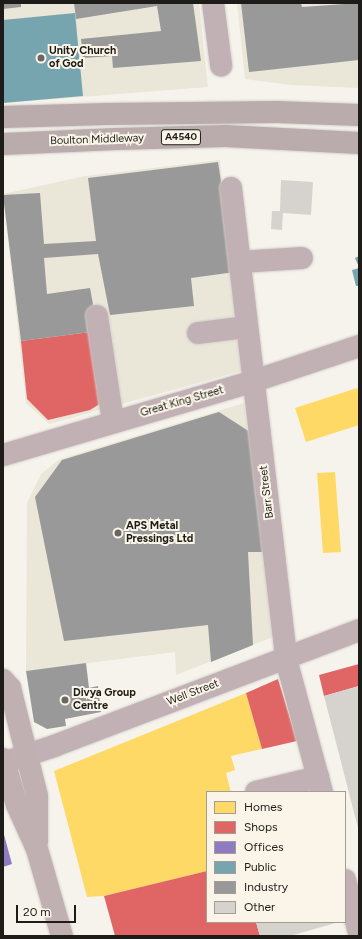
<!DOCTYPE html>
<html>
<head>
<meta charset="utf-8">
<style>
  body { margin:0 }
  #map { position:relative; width:362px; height:939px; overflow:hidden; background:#f6f3ec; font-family:Figtree,sans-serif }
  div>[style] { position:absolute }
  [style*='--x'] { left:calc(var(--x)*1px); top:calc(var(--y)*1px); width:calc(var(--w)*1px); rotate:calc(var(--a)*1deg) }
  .built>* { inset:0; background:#eae6d8 }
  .homes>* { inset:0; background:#ffd966 }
  .shops>* { inset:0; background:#e06666 }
  .offices>* { inset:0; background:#8e7cc3 }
  .public>* { inset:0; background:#76a5af }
  .industry>* { inset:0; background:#999 }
  .building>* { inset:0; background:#d6d3ce }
  .roads { filter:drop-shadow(0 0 1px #d3d0cb) drop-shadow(0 0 1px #d3d0cb) }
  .minor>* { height:22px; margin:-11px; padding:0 11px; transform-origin:11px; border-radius:11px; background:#c2b1b4 }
  .major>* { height:22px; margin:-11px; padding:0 11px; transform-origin:11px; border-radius:11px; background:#c0b0b2 }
  .highway>* { height:22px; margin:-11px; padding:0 11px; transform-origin:11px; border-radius:11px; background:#baacad }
  .dots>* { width:11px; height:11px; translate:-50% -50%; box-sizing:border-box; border:2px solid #faf5e8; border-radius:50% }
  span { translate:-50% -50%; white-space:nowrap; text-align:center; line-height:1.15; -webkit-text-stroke:4px #faf5e8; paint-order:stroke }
  .shield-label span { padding:1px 3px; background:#faf5e8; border:1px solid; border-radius:3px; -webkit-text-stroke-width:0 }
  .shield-label { font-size:10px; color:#1e1c18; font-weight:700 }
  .poi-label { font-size:11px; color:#1e1c18; font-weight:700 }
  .left { translate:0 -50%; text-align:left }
  .street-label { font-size:11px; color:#1e1c18 }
  .frame { position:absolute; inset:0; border:4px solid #1e1c18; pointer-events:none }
  .legend { position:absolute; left:206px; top:791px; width:140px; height:132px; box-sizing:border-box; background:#faf5e8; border:1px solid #a29e95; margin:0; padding:5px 7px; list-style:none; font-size:12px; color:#1e1c18 }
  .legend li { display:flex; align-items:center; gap:8px; height:20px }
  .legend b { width:20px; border:1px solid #a29e95 }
  .scale { position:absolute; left:16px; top:905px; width:60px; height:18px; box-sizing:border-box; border:2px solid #1e1c18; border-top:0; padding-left:5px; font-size:12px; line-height:14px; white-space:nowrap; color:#1e1c18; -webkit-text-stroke:3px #faf5e8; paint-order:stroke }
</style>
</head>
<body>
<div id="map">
  <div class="built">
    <div style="clip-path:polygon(3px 3px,199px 3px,208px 87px,3px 103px)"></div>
    <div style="clip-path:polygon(237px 3px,359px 3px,359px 88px,291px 85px,245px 79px)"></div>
    <div style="clip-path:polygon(220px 160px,245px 370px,49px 424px,26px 403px,3px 194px,85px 176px)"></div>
    <div style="clip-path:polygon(244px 403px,273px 637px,176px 675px,175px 652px,26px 671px,27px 503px,41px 474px,60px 459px)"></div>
  </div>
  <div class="homes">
    <div style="clip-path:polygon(357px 388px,359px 393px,359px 425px,306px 442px,295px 408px)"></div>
    <div style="clip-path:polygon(335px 472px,341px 552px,323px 553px,317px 473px)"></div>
    <div style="clip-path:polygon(246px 693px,262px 749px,231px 756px,235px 770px,226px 773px,231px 792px,207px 792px,207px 871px,104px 896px,87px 897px,54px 771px)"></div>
  </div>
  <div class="shops">
    <div style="clip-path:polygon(98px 331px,102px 399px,98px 405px,90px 410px,48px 420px,27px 399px,21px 341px)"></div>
    <div style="clip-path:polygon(359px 664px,359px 686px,324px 696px,319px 675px)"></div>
    <div style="clip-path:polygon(278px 679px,297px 741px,262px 749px,246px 693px)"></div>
    <div style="clip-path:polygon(207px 871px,207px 922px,256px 922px,260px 936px,115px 936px,104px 896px)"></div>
  </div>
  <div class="offices">
    <div style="clip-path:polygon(3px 831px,12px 864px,3px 867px)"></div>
  </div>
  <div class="public">
    <div style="clip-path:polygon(75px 13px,83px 96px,3px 103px,3px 20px)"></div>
    <div style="clip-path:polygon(359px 256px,359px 267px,355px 258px)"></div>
    <div style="clip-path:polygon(359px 268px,359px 286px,356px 286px,352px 270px)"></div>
  </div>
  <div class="industry">
    <div style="clip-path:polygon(3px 3px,21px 3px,21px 7px,3px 9px)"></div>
    <div style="clip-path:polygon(74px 3px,193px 3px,201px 61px,113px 68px,112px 56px,83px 58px,81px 39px,161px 31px,157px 6px,76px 19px)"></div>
    <div style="clip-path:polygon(241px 3px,301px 3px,302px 7px,359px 3px,359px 60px,249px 72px)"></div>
    <div style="clip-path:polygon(218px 162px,235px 272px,191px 278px,194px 306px,110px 315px,98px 254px,44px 258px,47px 294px,90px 288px,98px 331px,21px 341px,3px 195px,40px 193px,44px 244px,96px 241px,88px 178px)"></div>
    <div style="clip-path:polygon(219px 412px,250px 432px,263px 552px,248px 552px,253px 645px,211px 662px,208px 625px,64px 641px,35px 497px,62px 460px)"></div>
    <div style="clip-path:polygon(86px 663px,89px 688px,98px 686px,101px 712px,65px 719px,66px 726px,47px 729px,34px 722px,26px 671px)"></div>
  </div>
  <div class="building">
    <div style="clip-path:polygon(281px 180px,313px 182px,311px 215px,283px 213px,282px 230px,271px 229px,272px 211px,280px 211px)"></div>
    <div style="clip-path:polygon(359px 686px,359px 828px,358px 828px,324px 696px)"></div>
    <div style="clip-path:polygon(256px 922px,339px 922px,290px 936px,260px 936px)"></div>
  </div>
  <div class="roads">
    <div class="minor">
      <div style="--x:213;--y:3;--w:63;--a:82.6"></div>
      <div style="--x:231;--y:188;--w:474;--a:83.3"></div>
      <div style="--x:286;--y:659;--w:138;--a:74.9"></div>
      <div style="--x:240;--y:262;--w:62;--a:-3.7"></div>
      <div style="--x:97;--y:316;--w:107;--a:81.4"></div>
      <div style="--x:198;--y:333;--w:49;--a:-7"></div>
      <div style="--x:3;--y:455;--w:262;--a:-16.4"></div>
      <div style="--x:254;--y:381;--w:111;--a:-18.4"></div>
      <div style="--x:3;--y:763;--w:54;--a:-18.4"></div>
      <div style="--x:54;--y:746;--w:326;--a:-20.8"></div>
      <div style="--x:256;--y:792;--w:64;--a:-13.6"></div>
      <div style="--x:345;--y:880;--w:55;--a:75.2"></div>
    </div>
    <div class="major">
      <div style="--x:3;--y:680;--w:11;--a:49"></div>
      <div style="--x:10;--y:688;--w:111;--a:76"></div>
      <div style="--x:37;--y:796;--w:45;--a:90"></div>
      <div style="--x:3;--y:759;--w:48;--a:73.1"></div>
      <div style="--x:17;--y:805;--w:48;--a:65.6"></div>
      <div style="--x:37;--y:849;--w:91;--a:74"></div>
    </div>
    <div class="highway">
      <div style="--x:3;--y:117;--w:104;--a:-1.7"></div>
      <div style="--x:107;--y:114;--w:169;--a:-0.7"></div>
      <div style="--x:276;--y:112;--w:83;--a:2.1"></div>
      <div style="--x:3;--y:144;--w:113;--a:-2.5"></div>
      <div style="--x:116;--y:139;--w:109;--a:-1.6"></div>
      <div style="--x:225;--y:136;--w:134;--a:3"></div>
    </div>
  </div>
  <div class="dots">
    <div style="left:41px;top:58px;background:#6a6762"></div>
    <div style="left:118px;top:533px;background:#6a6762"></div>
    <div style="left:65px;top:700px;background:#6a6762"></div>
  </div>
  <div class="shield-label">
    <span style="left:181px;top:137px">A4540</span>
  </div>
  <div class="poi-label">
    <span class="left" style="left:49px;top:58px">Unity Church<br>of God</span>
    <span class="left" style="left:126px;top:533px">APS Metal<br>Pressings Ltd</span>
    <span class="left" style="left:73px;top:700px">Divya Group<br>Centre</span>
  </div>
  <div class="street-label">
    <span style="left:97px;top:140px;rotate:-2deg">Boulton Middleway</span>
    <span style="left:182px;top:402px;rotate:-16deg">Great King Street</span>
    <span style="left:267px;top:492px;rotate:-97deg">Barr Street</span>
    <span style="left:193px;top:693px;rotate:-21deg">Well Street</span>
  </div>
  <div class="frame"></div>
  <ul class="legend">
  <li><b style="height:11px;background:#ffd966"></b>Homes</li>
  <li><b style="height:11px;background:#e06666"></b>Shops</li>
  <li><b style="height:11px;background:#8e7cc3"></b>Offices</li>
  <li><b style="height:11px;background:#76a5af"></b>Public</li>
  <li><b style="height:11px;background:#999"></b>Industry</li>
  <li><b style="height:11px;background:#d6d3ce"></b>Other</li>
  </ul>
  <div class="scale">20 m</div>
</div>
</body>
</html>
